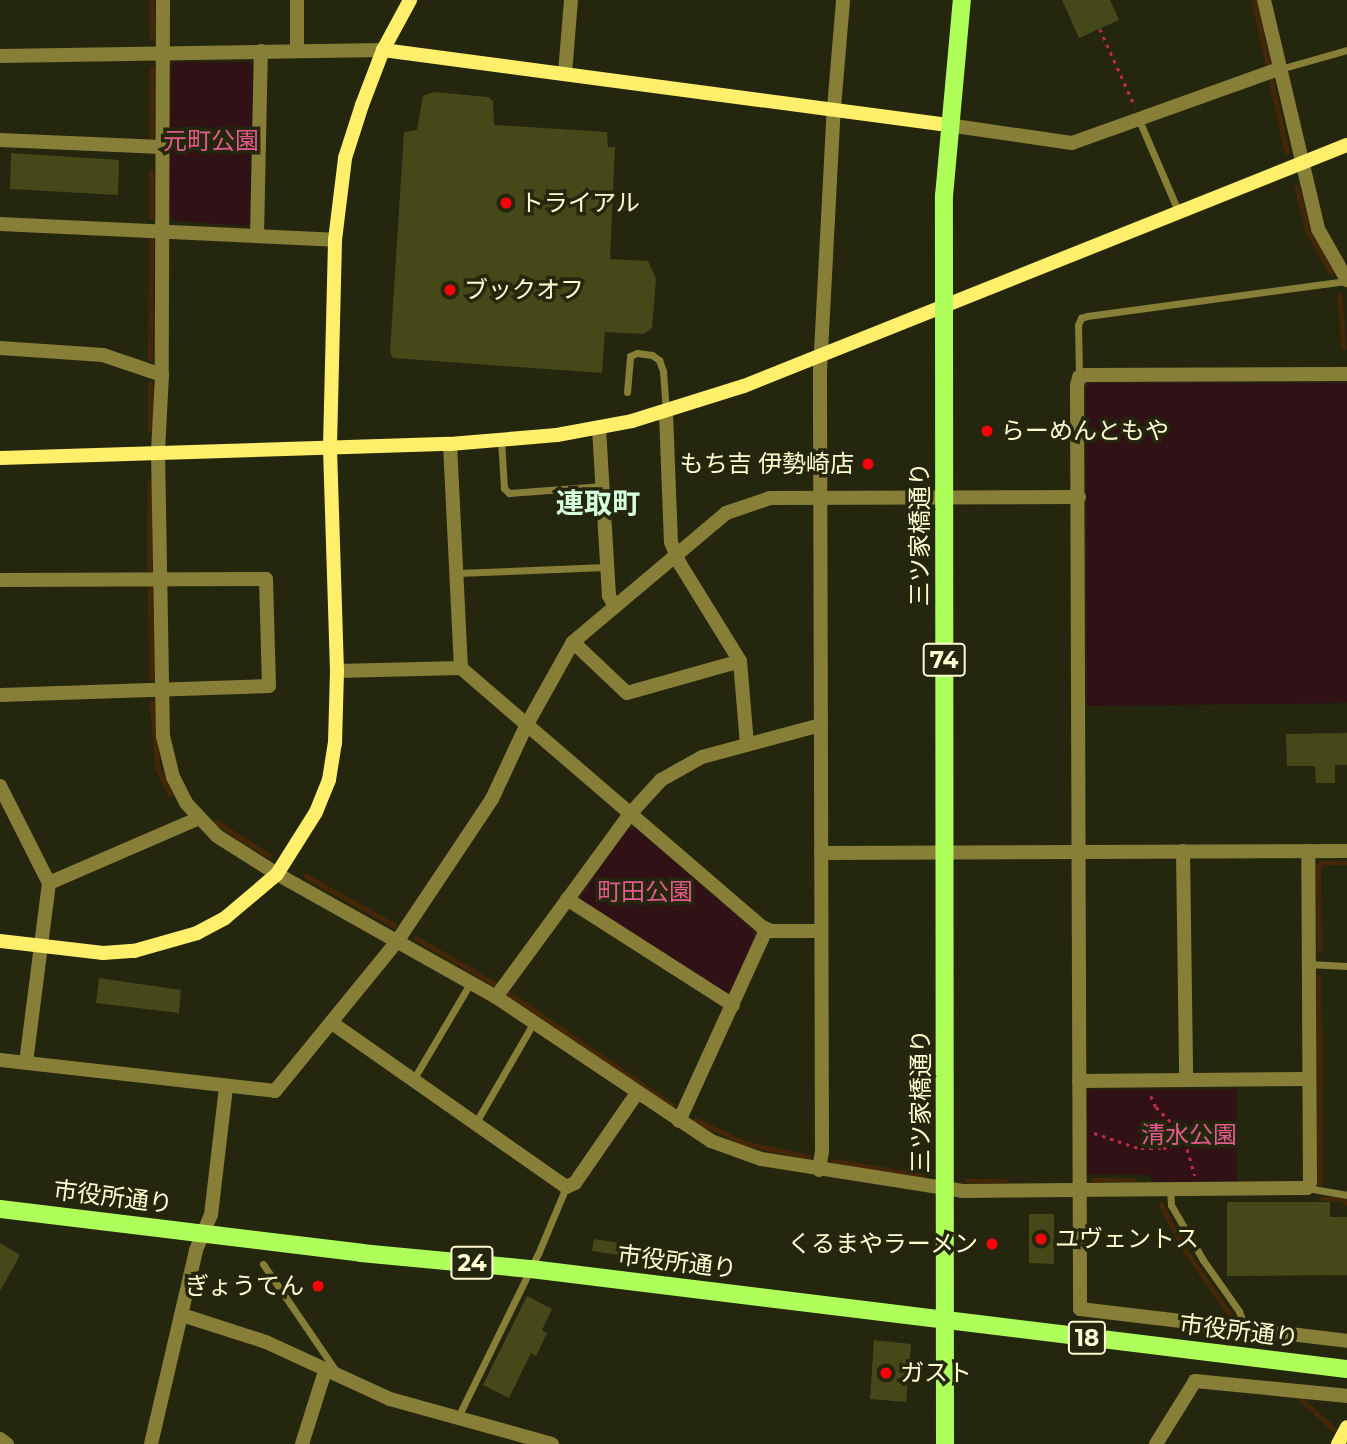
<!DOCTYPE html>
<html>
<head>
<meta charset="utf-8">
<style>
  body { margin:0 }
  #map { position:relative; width:1347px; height:1444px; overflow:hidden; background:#25260e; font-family:Montserrat,"Noto Sans JP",sans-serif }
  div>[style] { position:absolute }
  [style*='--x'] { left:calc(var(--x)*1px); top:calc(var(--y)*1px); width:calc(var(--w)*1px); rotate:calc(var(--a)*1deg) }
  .green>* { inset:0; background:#301116 }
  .stream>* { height:4.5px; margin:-2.25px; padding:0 2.25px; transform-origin:2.25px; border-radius:2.25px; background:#452708 }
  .building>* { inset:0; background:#454819 }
  .path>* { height:2.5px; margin-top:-1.25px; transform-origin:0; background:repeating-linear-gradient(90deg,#bb2b47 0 3.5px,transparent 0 8.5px) }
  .lane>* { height:7px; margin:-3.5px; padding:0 3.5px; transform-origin:3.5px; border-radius:3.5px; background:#877f38 }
  .street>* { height:14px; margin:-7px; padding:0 7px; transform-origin:7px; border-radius:7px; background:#877f38 }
  .secondary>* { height:14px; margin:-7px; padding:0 7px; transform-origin:7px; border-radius:7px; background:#ffef6a }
  .primary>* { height:18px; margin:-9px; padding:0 9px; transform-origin:9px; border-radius:9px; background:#aeff5a }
  .dots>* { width:19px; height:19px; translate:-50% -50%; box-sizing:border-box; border:4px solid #25260e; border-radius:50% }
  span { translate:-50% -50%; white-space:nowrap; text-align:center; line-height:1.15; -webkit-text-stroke:7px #25260e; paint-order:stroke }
  .shield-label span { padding:2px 5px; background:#25260e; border:2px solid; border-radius:5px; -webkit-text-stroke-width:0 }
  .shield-label { font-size:23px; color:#fffed3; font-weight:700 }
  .park-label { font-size:24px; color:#e45a8f }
  .poi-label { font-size:24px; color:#fffed3 }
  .left { translate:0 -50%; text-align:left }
  .right { translate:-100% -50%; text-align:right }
  .street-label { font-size:24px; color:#fffed3 }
  .quarter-label { font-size:28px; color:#d5ffdf; font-weight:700 }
</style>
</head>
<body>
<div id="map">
  <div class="green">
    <div style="clip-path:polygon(175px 62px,250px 62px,253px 66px,251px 222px,245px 226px,174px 220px,169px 216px,171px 67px)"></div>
    <div style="clip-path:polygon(1091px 383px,1347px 383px,1347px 703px,1087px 706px,1086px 387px)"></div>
    <div style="clip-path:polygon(635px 828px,753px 930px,754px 939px,731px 991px,724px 992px,581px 902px,582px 895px,627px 829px)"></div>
    <div style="clip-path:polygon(1091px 1089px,1237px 1089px,1237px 1183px,1155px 1183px,1148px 1175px,1087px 1175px,1087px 1094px)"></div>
  </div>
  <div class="stream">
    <div style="--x:1254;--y:0;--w:155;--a:77.7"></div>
    <div style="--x:152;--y:38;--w:38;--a:-90"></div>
    <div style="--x:151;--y:137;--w:69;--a:-89.2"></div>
    <div style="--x:1297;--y:187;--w:45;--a:76"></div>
    <div style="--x:1308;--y:231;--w:47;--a:60.7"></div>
    <div style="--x:151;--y:217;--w:45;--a:-90"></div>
    <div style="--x:1340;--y:295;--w:52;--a:85.6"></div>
    <div style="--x:150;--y:359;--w:119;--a:-89.5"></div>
    <div style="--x:150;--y:430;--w:46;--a:-90"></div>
    <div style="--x:150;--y:483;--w:87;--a:90"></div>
    <div style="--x:150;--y:585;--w:93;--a:88.8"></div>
    <div style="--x:152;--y:702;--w:66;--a:84.8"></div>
    <div style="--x:158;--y:768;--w:29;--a:65"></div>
    <div style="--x:216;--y:822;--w:62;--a:32.4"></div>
    <div style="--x:306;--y:876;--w:101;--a:29.1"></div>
    <div style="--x:416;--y:938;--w:95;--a:30.3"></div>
    <div style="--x:1319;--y:951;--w:84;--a:-90.7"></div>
    <div style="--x:1318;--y:867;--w:5;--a:-53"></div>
    <div style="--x:1321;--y:863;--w:26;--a:0"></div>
    <div style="--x:1319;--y:977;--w:206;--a:89.7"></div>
    <div style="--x:506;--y:991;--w:201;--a:34.5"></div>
    <div style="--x:696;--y:1120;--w:53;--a:25.6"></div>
    <div style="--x:744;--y:1143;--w:66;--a:12.2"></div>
    <div style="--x:834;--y:1161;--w:90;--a:9.6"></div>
    <div style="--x:1093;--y:1180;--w:41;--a:0"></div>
    <div style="--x:967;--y:1181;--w:39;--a:0"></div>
    <div style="--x:1321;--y:1199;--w:21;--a:0"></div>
    <div style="--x:1342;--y:1199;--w:6;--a:39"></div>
    <div style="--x:1161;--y:1204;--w:50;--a:62.4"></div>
    <div style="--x:1184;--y:1248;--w:83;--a:55.3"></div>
    <div style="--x:1300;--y:1398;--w:46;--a:42.4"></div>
  </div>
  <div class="building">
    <div style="clip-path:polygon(1062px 0,1110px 0,1119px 20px,1079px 38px)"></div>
    <div style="clip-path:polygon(434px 92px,488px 97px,493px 101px,494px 125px,607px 132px,608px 147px,615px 147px,610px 259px,648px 261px,656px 279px,652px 328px,644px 334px,605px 332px,602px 373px,393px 358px,390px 352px,404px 132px,417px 130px,423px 96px)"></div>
    <div style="clip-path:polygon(11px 153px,119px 160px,118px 195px,10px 189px)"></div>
    <div style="clip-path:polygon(1347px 733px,1347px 765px,1335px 765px,1335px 783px,1316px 783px,1315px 766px,1287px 766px,1286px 734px)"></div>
    <div style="clip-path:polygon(99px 978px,181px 990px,179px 1013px,96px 1003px)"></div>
    <div style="clip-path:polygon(1227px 1202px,1330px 1202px,1330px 1217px,1347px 1217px,1347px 1275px,1227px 1276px)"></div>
    <div style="clip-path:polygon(1029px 1214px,1054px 1214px,1054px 1264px,1029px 1263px)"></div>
    <div style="clip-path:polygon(594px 1239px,627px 1244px,625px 1256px,592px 1251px)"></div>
    <div style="clip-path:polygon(0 1243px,20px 1255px,0 1291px)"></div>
    <div style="clip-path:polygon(527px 1296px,552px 1309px,542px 1330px,547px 1333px,536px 1356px,531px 1353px,509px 1398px,483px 1385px)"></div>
    <div style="clip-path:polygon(874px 1340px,911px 1344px,906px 1402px,870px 1399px)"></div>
  </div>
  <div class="path">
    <div style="--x:1100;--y:29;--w:85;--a:65.6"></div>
    <div style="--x:1151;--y:1096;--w:12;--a:66"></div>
    <div style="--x:1156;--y:1107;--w:28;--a:45"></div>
    <div style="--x:1176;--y:1127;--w:17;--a:57"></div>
    <div style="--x:1185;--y:1141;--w:36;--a:74"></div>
    <div style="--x:1094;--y:1133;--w:50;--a:18.8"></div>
    <div style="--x:1141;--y:1149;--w:22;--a:0"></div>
    <div style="--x:1163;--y:1149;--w:22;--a:-32"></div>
  </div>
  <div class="lane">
    <div style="--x:1280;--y:69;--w:70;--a:-15.8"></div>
    <div style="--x:1139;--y:120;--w:101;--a:66.7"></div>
    <div style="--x:1079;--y:376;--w:51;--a:-91.1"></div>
    <div style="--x:1078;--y:325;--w:8;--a:-67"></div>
    <div style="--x:1081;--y:318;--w:6;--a:-18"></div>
    <div style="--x:1087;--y:316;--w:262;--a:-7.7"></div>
    <div style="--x:627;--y:392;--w:36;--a:-85"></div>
    <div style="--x:630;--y:356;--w:8;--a:-23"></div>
    <div style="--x:637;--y:353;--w:15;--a:8"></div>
    <div style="--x:652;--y:355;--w:9;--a:36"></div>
    <div style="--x:659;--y:360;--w:12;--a:70"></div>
    <div style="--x:663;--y:371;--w:41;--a:85.8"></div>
    <div style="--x:501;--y:440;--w:48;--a:86.4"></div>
    <div style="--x:504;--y:488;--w:7;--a:45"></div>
    <div style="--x:509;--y:493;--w:94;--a:-4.3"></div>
    <div style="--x:457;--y:573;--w:149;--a:-2.3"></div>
    <div style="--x:1308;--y:964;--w:39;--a:3"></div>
    <div style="--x:413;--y:1080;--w:114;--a:-59.4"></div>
    <div style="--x:475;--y:1124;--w:118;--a:-60"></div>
    <div style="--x:1307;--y:1188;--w:41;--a:9.9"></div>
    <div style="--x:1170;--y:1190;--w:15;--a:86"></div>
    <div style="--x:1171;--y:1205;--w:64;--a:59.8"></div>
    <div style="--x:1203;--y:1260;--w:62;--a:54.8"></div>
    <div style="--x:1239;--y:1311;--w:18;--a:71"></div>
    <div style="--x:263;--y:1264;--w:130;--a:55.7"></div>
    <div style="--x:458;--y:1417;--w:182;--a:-63.9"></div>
    <div style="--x:538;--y:1254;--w:73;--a:-67.3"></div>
  </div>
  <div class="street">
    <div style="--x:163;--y:0;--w:375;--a:90.2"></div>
    <div style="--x:162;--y:375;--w:76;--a:93"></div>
    <div style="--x:158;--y:451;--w:285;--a:89"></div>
    <div style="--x:163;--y:736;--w:42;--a:76.3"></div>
    <div style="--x:173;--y:777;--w:29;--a:63"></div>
    <div style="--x:186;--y:803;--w:45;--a:46.8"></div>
    <div style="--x:217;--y:836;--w:71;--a:32.3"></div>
    <div style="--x:277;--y:874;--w:251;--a:29.3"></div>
    <div style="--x:496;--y:997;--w:259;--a:33.8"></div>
    <div style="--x:711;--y:1141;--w:53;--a:19.8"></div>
    <div style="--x:761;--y:1159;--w:204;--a:9"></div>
    <div style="--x:962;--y:1191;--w:345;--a:-0.5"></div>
    <div style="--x:1307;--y:1188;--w:7;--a:-63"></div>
    <div style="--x:1310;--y:1182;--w:331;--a:-90.3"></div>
    <div style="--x:1264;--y:0;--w:235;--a:76.7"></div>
    <div style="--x:1318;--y:229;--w:59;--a:60.4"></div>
    <div style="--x:297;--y:50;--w:50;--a:-90"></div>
    <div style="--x:0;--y:56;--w:383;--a:-0.9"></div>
    <div style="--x:565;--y:73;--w:73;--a:-85.3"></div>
    <div style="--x:948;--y:125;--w:125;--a:8.3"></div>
    <div style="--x:1072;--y:143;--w:220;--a:-19.7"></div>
    <div style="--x:0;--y:140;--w:162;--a:2.5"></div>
    <div style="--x:0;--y:224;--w:335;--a:2.7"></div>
    <div style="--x:257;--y:236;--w:185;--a:-88.8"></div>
    <div style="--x:0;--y:348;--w:103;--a:3.9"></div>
    <div style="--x:103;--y:355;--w:62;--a:18.7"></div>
    <div style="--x:1347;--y:374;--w:261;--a:179.8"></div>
    <div style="--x:1086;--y:375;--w:7;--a:164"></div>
    <div style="--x:1079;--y:377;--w:9;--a:103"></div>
    <div style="--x:1077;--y:386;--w:923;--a:89.81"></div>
    <div style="--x:1080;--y:1309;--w:269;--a:6.8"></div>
    <div style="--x:666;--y:413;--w:129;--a:87.8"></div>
    <div style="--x:671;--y:542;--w:24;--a:68"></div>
    <div style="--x:680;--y:564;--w:114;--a:58.3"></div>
    <div style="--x:740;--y:661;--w:84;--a:85.2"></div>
    <div style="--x:599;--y:428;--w:168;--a:86.6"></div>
    <div style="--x:609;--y:596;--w:12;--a:59"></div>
    <div style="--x:450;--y:444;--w:224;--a:87.2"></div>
    <div style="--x:0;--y:580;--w:266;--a:-0.2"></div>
    <div style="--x:266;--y:579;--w:107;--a:88.4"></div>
    <div style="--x:269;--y:686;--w:269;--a:178.1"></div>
    <div style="--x:573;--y:642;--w:74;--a:43.4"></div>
    <div style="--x:627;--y:693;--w:117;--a:-15.8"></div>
    <div style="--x:337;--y:671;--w:124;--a:-1.4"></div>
    <div style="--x:461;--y:668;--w:397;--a:40.7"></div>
    <div style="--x:762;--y:927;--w:11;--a:22"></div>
    <div style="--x:772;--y:931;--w:49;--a:0"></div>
    <div style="--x:0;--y:786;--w:109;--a:63.2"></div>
    <div style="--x:49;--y:883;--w:181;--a:97.3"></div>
    <div style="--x:1183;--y:851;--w:229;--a:89.2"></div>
    <div style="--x:821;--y:853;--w:526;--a:-0.22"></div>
    <div style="--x:49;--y:883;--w:161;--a:-23.4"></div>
    <div style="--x:567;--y:899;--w:197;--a:32.6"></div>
    <div style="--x:496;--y:997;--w:227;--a:-53.8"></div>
    <div style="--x:630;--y:814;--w:46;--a:-47.6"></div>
    <div style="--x:661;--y:780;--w:47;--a:-29.3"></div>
    <div style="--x:702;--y:757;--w:123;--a:-15.1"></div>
    <div style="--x:332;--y:1023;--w:286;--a:35"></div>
    <div style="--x:566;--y:1187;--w:10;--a:-24"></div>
    <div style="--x:575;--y:1183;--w:109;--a:-55.4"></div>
    <div style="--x:0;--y:1060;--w:277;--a:6.4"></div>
    <div style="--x:275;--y:1091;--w:195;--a:-50.8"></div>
    <div style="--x:398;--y:940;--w:169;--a:-56.3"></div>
    <div style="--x:492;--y:799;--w:81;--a:-65"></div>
    <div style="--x:526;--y:726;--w:96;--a:-60.8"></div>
    <div style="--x:573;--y:642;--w:200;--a:-40.1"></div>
    <div style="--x:726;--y:513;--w:46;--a:-18.8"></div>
    <div style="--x:770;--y:498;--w:309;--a:-0.2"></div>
    <div style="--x:1079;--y:1081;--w:228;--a:-0.5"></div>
    <div style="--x:679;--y:1121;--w:210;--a:-65.5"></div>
    <div style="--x:819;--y:1170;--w:19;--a:-81"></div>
    <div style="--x:822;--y:1151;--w:780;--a:-90.15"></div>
    <div style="--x:820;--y:371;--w:263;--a:-87"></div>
    <div style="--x:834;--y:108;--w:108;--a:-85.2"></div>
    <div style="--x:182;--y:1315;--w:88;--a:17.8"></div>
    <div style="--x:266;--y:1342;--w:136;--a:24.7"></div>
    <div style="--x:390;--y:1399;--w:168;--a:15.5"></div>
    <div style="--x:0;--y:1439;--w:9;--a:36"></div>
    <div style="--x:151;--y:1444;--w:199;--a:-76.9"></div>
    <div style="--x:196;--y:1250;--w:38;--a:-67"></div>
    <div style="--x:211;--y:1215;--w:129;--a:-83.3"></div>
    <div style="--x:302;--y:1444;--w:77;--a:-72.5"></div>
    <div style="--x:1156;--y:1444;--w:74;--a:-58.2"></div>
    <div style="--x:1195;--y:1381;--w:153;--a:5.6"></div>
  </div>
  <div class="secondary">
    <div style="--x:383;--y:50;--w:570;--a:7.56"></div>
    <div style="--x:0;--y:458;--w:450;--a:-1.8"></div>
    <div style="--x:450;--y:444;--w:107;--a:-4.8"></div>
    <div style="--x:557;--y:435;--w:76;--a:-10.6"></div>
    <div style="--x:632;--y:421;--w:117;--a:-17.4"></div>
    <div style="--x:744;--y:386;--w:649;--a:-21.79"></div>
    <div style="--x:0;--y:941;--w:104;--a:6.6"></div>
    <div style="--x:103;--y:953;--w:31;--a:-4"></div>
    <div style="--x:134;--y:951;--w:66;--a:-15.9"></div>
    <div style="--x:197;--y:933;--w:32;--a:-28"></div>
    <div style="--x:225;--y:918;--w:68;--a:-40.2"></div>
    <div style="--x:277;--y:874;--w:73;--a:-57.8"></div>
    <div style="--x:316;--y:812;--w:35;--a:-68"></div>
    <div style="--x:329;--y:780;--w:37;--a:-81"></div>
    <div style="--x:335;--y:743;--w:72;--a:-88.4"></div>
    <div style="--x:337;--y:671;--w:225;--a:-91.8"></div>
    <div style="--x:330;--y:446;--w:206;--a:-88.6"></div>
    <div style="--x:335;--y:240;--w:83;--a:-83"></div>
    <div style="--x:345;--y:158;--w:56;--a:-72.2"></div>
    <div style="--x:362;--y:105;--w:59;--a:-69.1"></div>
    <div style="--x:383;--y:50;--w:57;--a:-61.6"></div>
    <div style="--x:1338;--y:1444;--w:19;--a:-62"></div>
  </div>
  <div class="primary">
    <div style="--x:0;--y:1209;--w:364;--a:6.9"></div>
    <div style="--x:361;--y:1253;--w:171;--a:5.4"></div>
    <div style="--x:531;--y:1269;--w:822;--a:6.99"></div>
    <div style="--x:945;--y:1444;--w:1248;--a:-90.05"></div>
    <div style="--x:944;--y:196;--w:197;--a:-84.8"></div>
  </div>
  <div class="dots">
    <div style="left:506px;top:203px;background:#fe0009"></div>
    <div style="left:450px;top:290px;background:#fe0009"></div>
    <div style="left:987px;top:431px;background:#fe0009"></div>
    <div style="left:868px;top:464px;background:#fe0009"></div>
    <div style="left:1041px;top:1239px;background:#fe0009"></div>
    <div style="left:992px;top:1244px;background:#fe0009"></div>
    <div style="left:318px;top:1286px;background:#fe0009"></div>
    <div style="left:886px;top:1373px;background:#fe0009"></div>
  </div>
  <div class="shield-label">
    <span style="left:944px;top:660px">74</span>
    <span style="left:472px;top:1263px">24</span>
    <span style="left:1087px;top:1338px">18</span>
  </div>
  <div class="park-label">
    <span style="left:211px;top:141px">元町公園</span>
    <span style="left:645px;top:892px">町田公園</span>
    <span style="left:1189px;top:1135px">清水公園</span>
  </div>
  <div class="poi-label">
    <span class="left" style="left:520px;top:203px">トライアル</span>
    <span class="left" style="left:464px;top:290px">ブックオフ</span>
    <span class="left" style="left:1001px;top:431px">らーめんともや</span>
    <span class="right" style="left:854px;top:464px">もち吉 伊勢崎店</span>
    <span class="left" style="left:1055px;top:1239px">ユヴェントス</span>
    <span class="right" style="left:978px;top:1244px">くるまやラーメン</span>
    <span class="right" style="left:304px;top:1286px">ぎょうてん</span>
    <span class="left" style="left:900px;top:1373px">ガスト</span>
  </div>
  <div class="street-label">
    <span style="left:920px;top:534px;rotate:-90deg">三ツ家橋通り</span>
    <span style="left:921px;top:1101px;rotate:-90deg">三ツ家橋通り</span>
    <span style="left:113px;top:1197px;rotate:7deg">市役所通り</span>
    <span style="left:677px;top:1262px;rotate:7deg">市役所通り</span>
    <span style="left:1239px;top:1331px;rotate:7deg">市役所通り</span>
  </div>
  <div class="quarter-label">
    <span style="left:598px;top:503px">連取町</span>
  </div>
</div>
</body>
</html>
